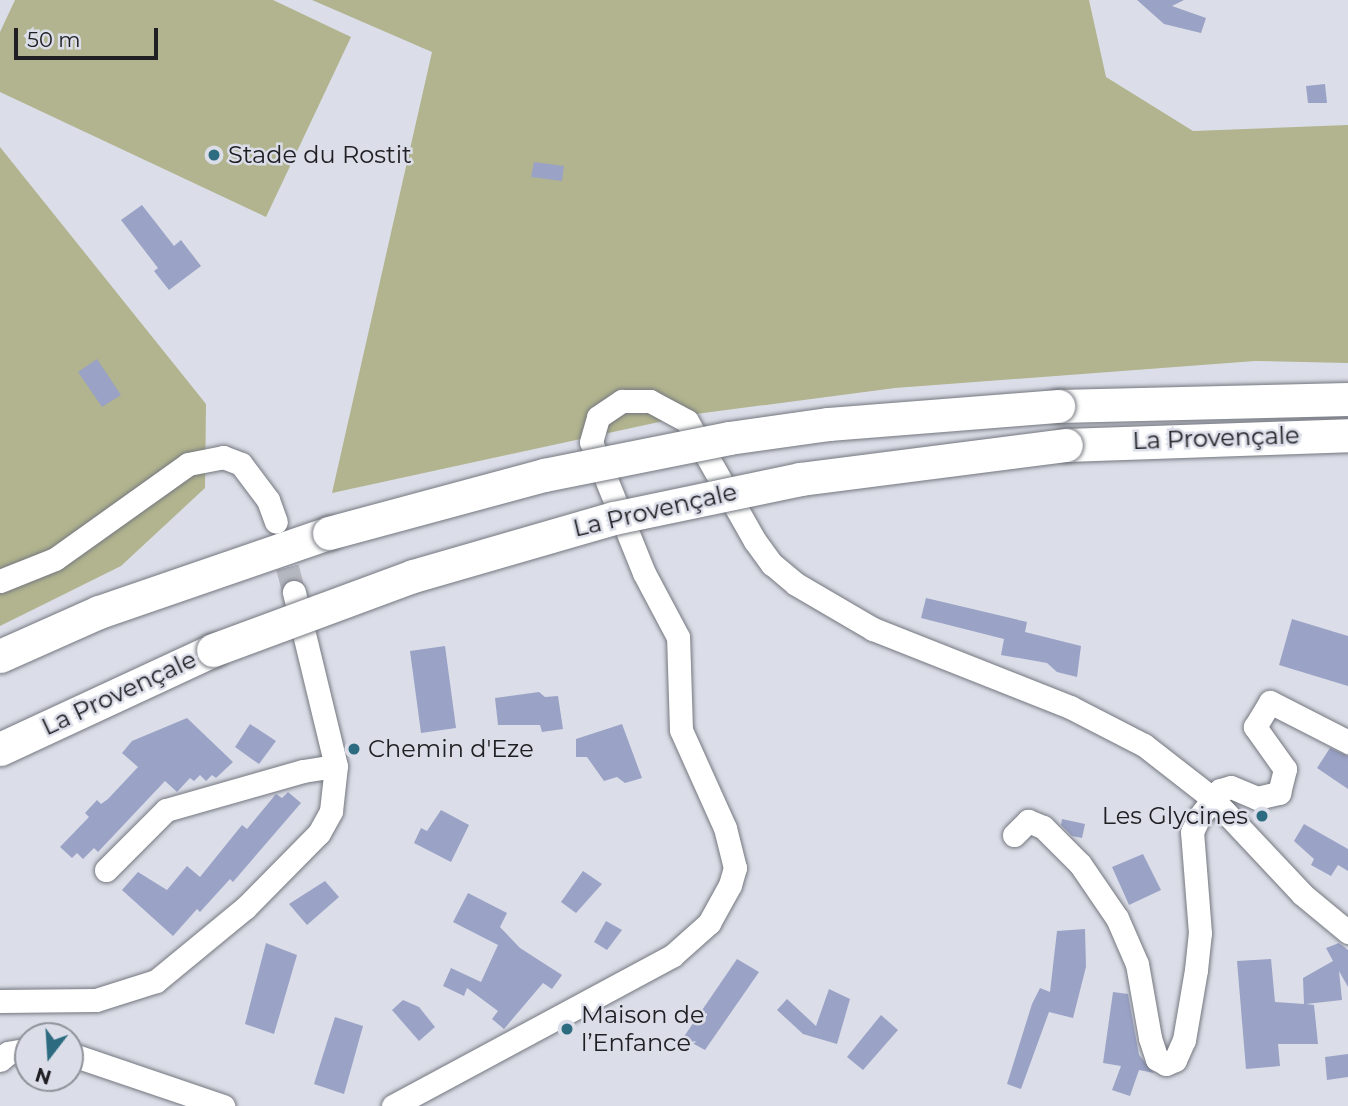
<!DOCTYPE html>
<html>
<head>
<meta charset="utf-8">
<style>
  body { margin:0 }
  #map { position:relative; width:1348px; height:1106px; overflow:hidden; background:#dbdee8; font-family:Montserrat,sans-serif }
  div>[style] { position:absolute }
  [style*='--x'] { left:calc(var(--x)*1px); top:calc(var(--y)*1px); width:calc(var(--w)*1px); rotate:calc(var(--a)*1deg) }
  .green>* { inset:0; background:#b1b48e }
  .building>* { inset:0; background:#9aa2c6 }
  .minor-tunnel>* { height:23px; margin-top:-11.5px; transform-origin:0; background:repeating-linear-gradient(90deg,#b6b8c1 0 23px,transparent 0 34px) }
  .roads { filter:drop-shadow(0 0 2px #74777f) drop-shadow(0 0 2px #74777f) }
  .minor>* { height:23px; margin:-11.5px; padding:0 11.5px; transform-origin:11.5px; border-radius:11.5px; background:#fff }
  .highway>* { height:33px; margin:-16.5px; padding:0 16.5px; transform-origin:16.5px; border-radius:16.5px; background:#fff }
  .bridges { filter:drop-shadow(0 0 2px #74777f) drop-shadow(0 0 2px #74777f) }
  .highway-bridge>* { height:33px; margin:-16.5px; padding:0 16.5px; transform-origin:16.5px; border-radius:16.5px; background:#fff }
  .dots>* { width:19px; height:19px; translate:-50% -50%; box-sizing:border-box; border:4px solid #dbdee8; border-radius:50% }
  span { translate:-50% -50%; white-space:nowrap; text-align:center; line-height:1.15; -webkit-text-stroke:5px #dbdee8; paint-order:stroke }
  .poi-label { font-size:24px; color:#202024 }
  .left { translate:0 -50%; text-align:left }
  .right { translate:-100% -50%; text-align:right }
  .street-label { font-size:24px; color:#202024 }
  .north { position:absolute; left:14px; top:1022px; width:70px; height:70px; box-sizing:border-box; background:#dbdee8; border:2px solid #90929a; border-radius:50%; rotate:197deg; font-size:19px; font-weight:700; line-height:28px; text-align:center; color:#202024 }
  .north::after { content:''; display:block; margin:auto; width:24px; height:32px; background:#2c6b80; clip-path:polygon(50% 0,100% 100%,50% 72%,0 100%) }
  .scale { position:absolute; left:14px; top:28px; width:144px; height:32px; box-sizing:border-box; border:4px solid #202024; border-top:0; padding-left:9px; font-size:21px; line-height:24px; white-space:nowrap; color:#202024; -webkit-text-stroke:5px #dbdee8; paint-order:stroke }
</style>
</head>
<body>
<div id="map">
  <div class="green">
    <div style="clip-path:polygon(15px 0,273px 0,351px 37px,266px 217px,0 92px,0 32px)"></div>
    <div style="clip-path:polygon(312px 0,1089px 0,1106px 77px,1193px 131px,1348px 125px,1348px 363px,1255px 361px,895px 388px,696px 414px,332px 493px,432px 52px)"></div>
    <div style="clip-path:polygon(0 147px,206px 404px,205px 488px,121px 566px,0 626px)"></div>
  </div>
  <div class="building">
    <div style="clip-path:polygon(1137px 0,1184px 0,1172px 6px,1206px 18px,1201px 33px,1164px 24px)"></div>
    <div style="clip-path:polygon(1325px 84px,1327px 103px,1308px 103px,1306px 86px)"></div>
    <div style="clip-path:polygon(534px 162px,564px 166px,562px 181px,531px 177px)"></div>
    <div style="clip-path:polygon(142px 205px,174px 246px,181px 240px,201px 266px,169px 290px,154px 271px,158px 268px,121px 220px)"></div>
    <div style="clip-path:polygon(97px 359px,121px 395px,102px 407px,78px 372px)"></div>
    <div style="clip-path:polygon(926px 598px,1027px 622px,1025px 632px,1081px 646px,1077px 677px,1057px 672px,1047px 663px,1001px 655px,1004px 639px,921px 618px)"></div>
    <div style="clip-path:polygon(1292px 619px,1348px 636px,1348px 686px,1279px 665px)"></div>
    <div style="clip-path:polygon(445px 646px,456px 728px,421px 733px,410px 651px)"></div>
    <div style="clip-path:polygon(539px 692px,545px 697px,558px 696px,563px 729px,542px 732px,540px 725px,498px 725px,495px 698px)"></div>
    <div style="clip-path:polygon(187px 718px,233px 762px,216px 778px,212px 775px,206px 781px,200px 775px,194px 781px,190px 778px,177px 792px,165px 781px,98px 852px,94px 848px,83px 859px,77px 853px,72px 858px,60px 847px,89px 817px,85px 813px,97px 800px,101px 804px,108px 799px,138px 767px,122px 753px,132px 741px)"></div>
    <div style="clip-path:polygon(250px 724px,276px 741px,259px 764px,235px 747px)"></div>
    <div style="clip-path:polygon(622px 724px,642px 778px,625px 783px,617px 777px,604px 781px,587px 757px,576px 757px,576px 739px)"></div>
    <div style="clip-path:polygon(1330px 748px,1348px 756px,1348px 789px,1317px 768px)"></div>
    <div style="clip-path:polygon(288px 792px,301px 803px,233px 882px,230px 879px,200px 912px,197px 909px,173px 936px,122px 890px,138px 872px,167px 890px,187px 866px,200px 877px,242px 825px,247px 829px,276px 794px,282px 798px)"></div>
    <div style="clip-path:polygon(441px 810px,469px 825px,451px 862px,414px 843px,421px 828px,427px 831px)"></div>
    <div style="clip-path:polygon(1062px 819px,1085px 824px,1082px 838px,1072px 836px,1061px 825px)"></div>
    <div style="clip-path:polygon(1304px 824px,1348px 849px,1348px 871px,1338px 865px,1331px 876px,1311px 865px,1314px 859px,1294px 841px)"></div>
    <div style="clip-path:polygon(1143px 854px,1161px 890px,1129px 905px,1112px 867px)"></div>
    <div style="clip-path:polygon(583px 871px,602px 884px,576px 913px,561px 902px)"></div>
    <div style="clip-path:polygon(325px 881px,339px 897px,307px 925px,289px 904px)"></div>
    <div style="clip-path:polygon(468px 893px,507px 913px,500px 927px,520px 948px,562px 975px,552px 989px,543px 983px,504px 1029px,492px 1019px,498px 1011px,467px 988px,464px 996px,443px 986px,451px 968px,481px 982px,498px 945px,453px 922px)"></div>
    <div style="clip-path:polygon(606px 921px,622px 930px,607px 950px,594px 942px)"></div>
    <div style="clip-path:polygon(1085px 929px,1086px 967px,1073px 1018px,1049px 1012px,1021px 1089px,1007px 1084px,1032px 1004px,1040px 988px,1050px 992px,1057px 931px)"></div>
    <div style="clip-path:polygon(266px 943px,297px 955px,274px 1034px,245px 1024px)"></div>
    <div style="clip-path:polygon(1339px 943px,1348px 950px,1348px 987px,1339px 971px,1342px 1000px,1306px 1004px,1314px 1005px,1318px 1044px,1278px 1044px,1280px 1066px,1246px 1069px,1237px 961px,1271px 959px,1275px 1002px,1304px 1004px,1303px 978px,1333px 961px,1326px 948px)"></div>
    <div style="clip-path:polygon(737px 959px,759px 972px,705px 1050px,683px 1038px)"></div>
    <div style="clip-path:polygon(829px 989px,850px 999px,837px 1044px,803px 1034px,777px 1010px,787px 999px,816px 1026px)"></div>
    <div style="clip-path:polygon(1113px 992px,1128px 994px,1139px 1055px,1154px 1073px,1139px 1070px,1130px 1096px,1112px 1090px,1121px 1066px,1103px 1063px)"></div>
    <div style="clip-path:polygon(403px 1000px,419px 1007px,435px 1027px,419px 1041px,392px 1010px)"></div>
    <div style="clip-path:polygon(881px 1015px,898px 1030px,863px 1070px,847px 1057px)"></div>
    <div style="clip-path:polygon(335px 1017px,363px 1026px,344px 1094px,314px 1084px)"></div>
    <div style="clip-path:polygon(1348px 1054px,1348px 1077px,1327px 1080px,1325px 1057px)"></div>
  </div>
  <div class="minor-tunnel">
    <div style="--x:279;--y:534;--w:60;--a:75.5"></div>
  </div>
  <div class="roads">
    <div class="minor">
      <div style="--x:0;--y:581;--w:59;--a:-21.8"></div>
      <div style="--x:55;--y:559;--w:163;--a:-35.5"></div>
      <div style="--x:188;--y:464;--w:36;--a:-11"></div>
      <div style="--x:223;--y:457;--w:19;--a:21"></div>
      <div style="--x:241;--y:464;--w:45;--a:53.1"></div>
      <div style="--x:268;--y:500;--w:23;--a:70"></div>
      <div style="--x:1014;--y:835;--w:20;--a:-45"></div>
      <div style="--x:1028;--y:821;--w:16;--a:22"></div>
      <div style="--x:1043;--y:827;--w:52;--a:45"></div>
      <div style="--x:1080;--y:864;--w:65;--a:55.6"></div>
      <div style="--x:1117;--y:918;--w:50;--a:66.5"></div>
      <div style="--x:1137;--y:964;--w:75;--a:80"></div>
      <div style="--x:1150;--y:1038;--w:22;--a:72"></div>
      <div style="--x:1157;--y:1059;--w:10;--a:29"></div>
      <div style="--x:1166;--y:1064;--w:10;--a:-24"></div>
      <div style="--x:1175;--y:1060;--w:22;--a:-66"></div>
      <div style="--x:1184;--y:1040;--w:71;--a:-80.3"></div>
      <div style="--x:1196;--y:970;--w:37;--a:-84"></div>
      <div style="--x:1200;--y:933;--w:101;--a:-94.5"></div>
      <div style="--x:1192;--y:832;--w:17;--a:-65"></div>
      <div style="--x:1199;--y:817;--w:34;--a:-52"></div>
      <div style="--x:1220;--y:790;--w:11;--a:-15"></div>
      <div style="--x:1231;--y:787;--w:28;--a:23"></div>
      <div style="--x:1257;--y:798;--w:23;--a:-13"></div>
      <div style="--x:1279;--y:793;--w:25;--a:-76"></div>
      <div style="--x:1285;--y:769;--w:52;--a:-125.5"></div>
      <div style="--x:1255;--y:727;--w:29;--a:-59"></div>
      <div style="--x:1270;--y:702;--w:88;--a:27.1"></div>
      <div style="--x:106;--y:870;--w:85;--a:-45"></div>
      <div style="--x:166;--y:810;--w:142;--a:-15.9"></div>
      <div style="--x:303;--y:771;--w:33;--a:-9"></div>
      <div style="--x:0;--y:1001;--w:96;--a:-0.6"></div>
      <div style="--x:96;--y:1000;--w:63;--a:-17.6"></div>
      <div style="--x:156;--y:981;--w:115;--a:-39.4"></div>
      <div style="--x:245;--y:908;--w:105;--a:-45.4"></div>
      <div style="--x:319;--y:833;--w:25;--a:-61"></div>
      <div style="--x:331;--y:811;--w:45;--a:-83.7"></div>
      <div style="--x:336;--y:766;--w:179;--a:-103.6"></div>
      <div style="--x:70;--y:1054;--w:162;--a:18.8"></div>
      <div style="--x:0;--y:1060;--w:11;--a:-41"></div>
      <div style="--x:8;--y:1053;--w:20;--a:-11"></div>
      <div style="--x:393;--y:1106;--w:317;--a:-28.3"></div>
      <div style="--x:672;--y:956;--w:50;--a:-41.7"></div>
      <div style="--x:709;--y:923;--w:43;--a:-61.1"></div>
      <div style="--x:730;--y:885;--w:18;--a:-74"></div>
      <div style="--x:735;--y:868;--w:41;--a:-104"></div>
      <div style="--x:725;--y:828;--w:107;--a:-114.2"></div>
      <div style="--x:681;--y:730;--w:93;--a:-91.8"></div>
      <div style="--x:678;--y:637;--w:72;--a:-118"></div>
      <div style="--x:644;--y:573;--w:141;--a:-112"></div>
      <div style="--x:591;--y:442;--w:26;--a:-74"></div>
      <div style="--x:598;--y:417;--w:29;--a:-34"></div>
      <div style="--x:622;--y:401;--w:28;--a:0"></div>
      <div style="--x:650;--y:401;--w:42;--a:28.4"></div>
      <div style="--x:687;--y:421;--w:138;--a:60.5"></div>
      <div style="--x:755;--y:541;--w:29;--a:54"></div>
      <div style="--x:772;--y:564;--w:31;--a:40"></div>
      <div style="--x:796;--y:584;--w:89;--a:30.3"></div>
      <div style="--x:873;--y:629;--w:212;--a:21.6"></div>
      <div style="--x:1070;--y:707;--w:83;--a:27.2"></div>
      <div style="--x:1144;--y:745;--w:86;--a:37.9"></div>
      <div style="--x:1212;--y:798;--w:132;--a:46.8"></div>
      <div style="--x:1302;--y:894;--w:60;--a:39.6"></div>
    </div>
    <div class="highway">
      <div style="--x:1058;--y:406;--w:290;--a:-1.4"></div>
      <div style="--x:1066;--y:445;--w:282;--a:-2"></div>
      <div style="--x:0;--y:656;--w:108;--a:-24"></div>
      <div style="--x:99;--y:612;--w:243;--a:-19"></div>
      <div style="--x:0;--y:749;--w:235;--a:-24.9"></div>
    </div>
  </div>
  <div class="bridges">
    <div class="highway-bridge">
      <div style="--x:329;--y:533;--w:223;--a:-15.1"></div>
      <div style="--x:544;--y:475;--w:189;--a:-11.3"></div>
      <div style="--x:729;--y:438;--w:101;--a:-8"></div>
      <div style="--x:829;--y:424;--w:230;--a:-4.5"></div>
      <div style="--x:213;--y:650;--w:213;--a:-20.3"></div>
      <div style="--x:413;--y:576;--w:209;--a:-16.1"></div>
      <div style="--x:614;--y:518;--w:190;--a:-11.8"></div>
      <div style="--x:800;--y:479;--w:268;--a:-7.3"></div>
    </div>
  </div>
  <div class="dots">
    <div style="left:214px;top:155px;background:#2c6b80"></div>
    <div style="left:354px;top:749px;background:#2c6b80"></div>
    <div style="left:1262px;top:816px;background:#2c6b80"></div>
    <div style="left:567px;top:1029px;background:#2c6b80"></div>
  </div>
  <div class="poi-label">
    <span class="left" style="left:228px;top:155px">Stade du Rostit</span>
    <span class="left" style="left:368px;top:749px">Chemin d'Eze</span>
    <span class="right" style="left:1248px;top:816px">Les Glycines</span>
    <span class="left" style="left:581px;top:1029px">Maison de<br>l’Enfance</span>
  </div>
  <div class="street-label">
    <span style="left:1216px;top:438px;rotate:-2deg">La Provençale</span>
    <span style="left:655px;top:510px;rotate:-13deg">La Provençale</span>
    <span style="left:119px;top:693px;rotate:-25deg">La Provençale</span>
  </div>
  <div class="north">N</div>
  <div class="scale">50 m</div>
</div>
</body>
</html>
